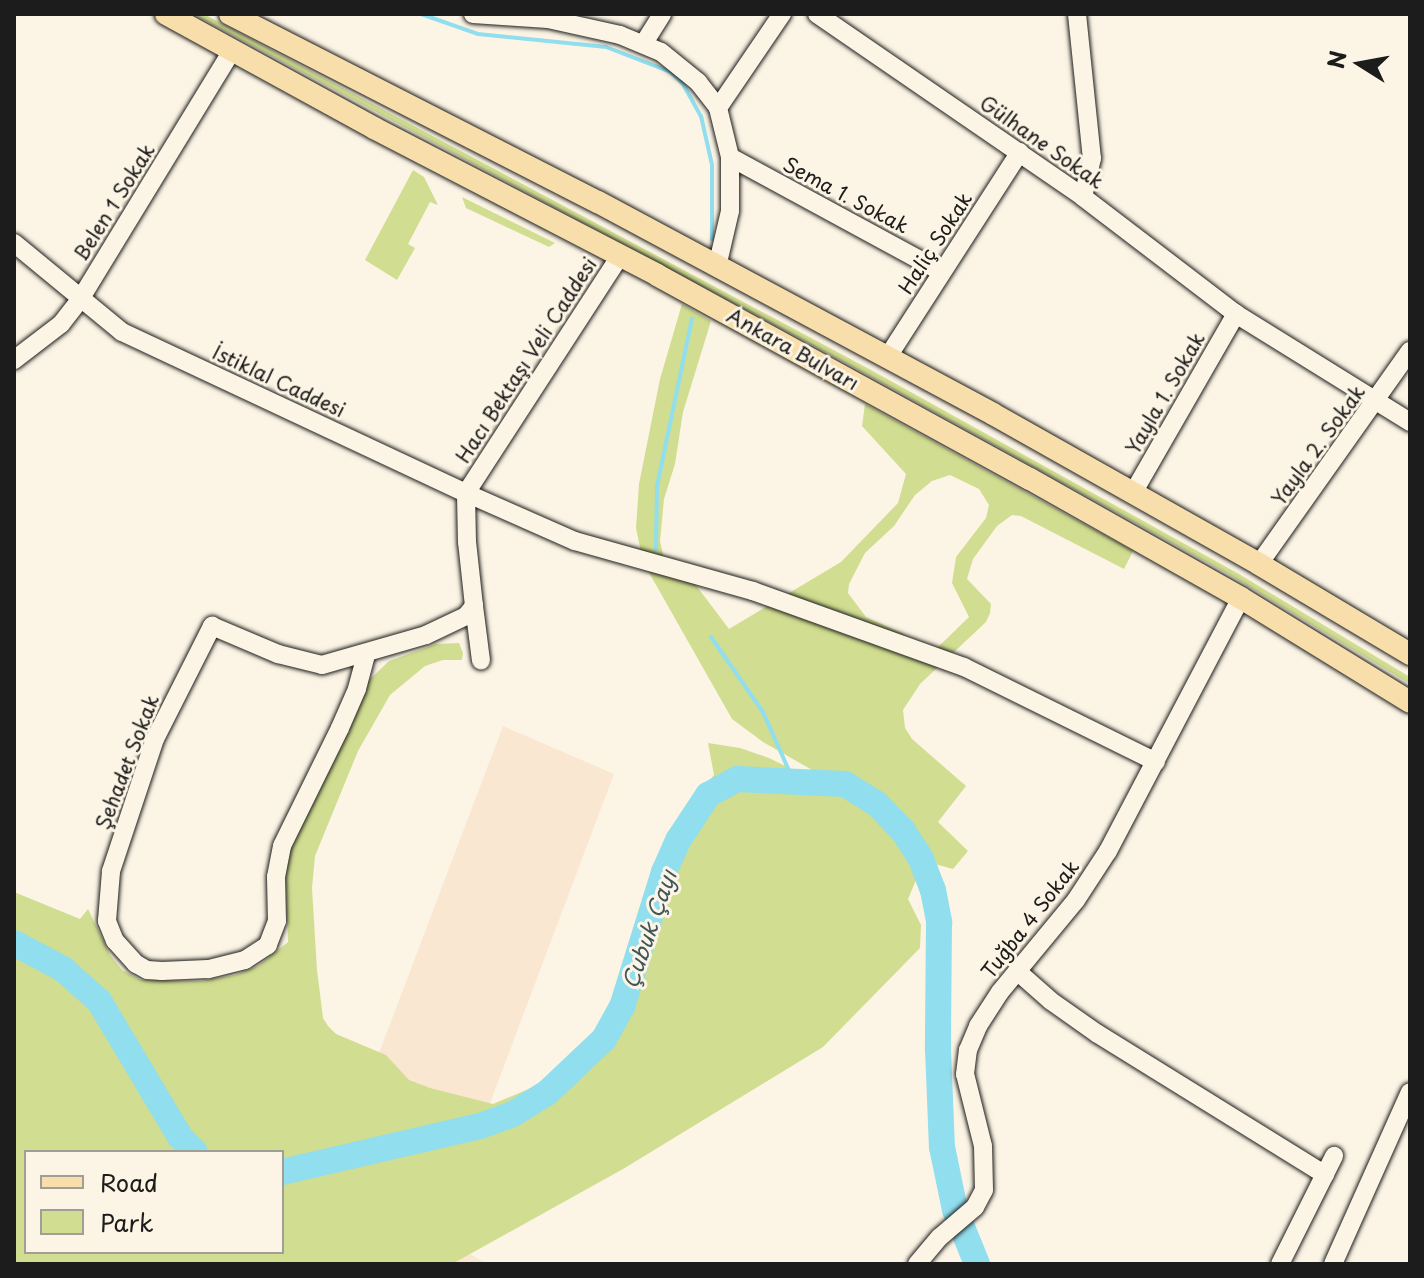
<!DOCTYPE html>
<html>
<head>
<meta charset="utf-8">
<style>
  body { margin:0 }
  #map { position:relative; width:1424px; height:1278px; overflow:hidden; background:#fcf5e5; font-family:"Playpen Sans",sans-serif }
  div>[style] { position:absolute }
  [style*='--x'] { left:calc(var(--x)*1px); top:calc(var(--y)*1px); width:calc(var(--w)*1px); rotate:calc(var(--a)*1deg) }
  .built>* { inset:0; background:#fae7d2 }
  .green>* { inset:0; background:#d1dd90 }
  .stream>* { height:4px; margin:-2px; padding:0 2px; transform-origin:2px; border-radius:2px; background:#90deee }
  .river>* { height:26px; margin:-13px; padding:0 13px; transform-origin:13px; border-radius:13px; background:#90deee }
  .roads { filter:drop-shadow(0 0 2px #1c1c1c) drop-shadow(0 0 2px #1c1c1c) }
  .minor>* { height:18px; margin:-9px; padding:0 9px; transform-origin:9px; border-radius:9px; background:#fcf5e5 }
  .major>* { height:22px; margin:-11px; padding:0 11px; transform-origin:11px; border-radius:11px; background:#f8deab }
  span { translate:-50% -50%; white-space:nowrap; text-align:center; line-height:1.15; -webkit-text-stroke:6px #fcf5e5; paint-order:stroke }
  .street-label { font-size:20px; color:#1c1c1c }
  .water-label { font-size:22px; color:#3f565b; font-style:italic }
  .frame { position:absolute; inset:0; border:16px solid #1c1c1c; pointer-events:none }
  .legend { position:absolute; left:24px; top:1150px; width:260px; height:104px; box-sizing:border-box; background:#fcf5e5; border:2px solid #a29e95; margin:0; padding:10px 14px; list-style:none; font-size:24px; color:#1c1c1c }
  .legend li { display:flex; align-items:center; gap:16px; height:40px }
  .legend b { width:40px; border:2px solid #a29e95 }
  .north { position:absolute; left:1320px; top:24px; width:80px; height:80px; -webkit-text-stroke:6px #fcf5e5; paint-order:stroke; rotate:281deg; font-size:22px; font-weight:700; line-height:32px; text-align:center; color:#1c1c1c }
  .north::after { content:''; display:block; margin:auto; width:28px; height:36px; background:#1c1c1c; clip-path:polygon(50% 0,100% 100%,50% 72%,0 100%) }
</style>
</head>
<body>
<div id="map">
  <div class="built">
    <div style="clip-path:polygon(503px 726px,614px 774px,440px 1236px,487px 1264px,299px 1264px)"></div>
  </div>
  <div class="green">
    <div style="clip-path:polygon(193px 14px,204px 14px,871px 370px,1239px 574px,1410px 677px,1410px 684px,1228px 574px,844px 362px)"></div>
    <div style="clip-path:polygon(413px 170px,424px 177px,438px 205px,430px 202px,408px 244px,415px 248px,397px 280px,365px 260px)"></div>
    <div style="clip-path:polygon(462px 197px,555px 243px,549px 247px,466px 208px)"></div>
    <div style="clip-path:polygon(evenodd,682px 304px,711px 321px,683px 412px,675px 464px,664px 499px,660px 541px,664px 559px,695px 584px,729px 629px,841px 562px,898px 503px,906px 474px,862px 426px,865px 404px,1133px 551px,1124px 569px,1021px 516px,1012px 515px,997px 526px,973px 559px,967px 579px,991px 604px,990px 613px,986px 622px,920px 684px,903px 710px,905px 728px,912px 739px,966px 786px,938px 822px,968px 851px,953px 869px,924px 861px,908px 899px,921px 925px,920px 948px,823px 1047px,623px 1169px,452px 1264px,14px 1264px,14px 892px,80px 919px,88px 909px,110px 955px,122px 970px,141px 980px,201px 981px,235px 975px,258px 966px,288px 942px,285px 863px,294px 836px,327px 769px,334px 762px,367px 682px,389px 661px,436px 644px,459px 643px,463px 653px,462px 660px,443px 660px,425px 666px,390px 695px,358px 751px,315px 856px,312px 888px,317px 970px,323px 1018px,328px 1026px,336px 1034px,386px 1055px,409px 1080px,430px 1088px,493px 1104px,555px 1078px,592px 1036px,614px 1008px,672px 836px,689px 805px,714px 775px,708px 743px,740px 748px,769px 758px,848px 797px,821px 775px,763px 742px,732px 719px,643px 562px,636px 528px,639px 484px,660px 379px,682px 304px,950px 475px,979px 489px,989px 505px,986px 518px,956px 557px,952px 583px,969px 617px,937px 648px,912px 642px,902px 633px,866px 617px,848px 593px,849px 584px,865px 553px,894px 526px,915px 495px,932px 481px,950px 475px,682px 304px,26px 1152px,282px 1152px,282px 1252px,26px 1252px,26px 1152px)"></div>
  </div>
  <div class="stream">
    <div style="--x:421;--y:14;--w:60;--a:19.3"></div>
    <div style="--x:478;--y:34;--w:129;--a:5.8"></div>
    <div style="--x:606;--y:47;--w:70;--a:21"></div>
    <div style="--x:671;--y:72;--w:17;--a:45"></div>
    <div style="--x:683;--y:84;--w:37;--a:61"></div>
    <div style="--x:701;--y:116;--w:50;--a:77.3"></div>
    <div style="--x:712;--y:165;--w:74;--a:90"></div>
    <div style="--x:656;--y:549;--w:63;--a:-89.1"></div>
    <div style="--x:657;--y:486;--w:171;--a:-78.2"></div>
    <div style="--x:711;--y:637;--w:91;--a:55.3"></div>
    <div style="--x:763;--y:712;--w:77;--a:66.1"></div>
  </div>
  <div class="river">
    <div style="--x:14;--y:943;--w:55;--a:28"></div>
    <div style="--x:63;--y:969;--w:48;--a:41.6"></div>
    <div style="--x:99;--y:1001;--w:158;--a:59.2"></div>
    <div style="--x:180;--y:1137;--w:21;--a:45"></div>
    <div style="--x:282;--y:1172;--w:203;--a:-13.1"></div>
    <div style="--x:480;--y:1126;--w:35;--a:-20"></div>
    <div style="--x:513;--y:1114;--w:40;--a:-32"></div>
    <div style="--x:547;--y:1093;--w:79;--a:-43.5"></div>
    <div style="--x:604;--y:1039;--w:37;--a:-61"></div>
    <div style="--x:622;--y:1007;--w:141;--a:-72.7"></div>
    <div style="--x:664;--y:872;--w:36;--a:-66"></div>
    <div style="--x:679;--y:839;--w:53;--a:-56.6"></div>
    <div style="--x:708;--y:795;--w:33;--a:-29"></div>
    <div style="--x:737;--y:779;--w:108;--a:2.7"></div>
    <div style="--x:845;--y:784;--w:38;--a:32"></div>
    <div style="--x:877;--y:804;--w:37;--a:46"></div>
    <div style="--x:903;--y:831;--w:33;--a:57"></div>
    <div style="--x:921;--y:859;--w:33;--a:69"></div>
    <div style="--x:933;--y:890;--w:33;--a:79"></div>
    <div style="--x:939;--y:922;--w:127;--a:90.5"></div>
    <div style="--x:938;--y:1049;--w:98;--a:87.7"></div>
    <div style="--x:942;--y:1147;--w:64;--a:78.3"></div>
    <div style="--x:955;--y:1210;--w:58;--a:67.8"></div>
  </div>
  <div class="roads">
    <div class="minor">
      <div style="--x:473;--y:14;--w:75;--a:3.8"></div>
      <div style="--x:548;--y:19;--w:74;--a:12.5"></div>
      <div style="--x:620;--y:35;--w:44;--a:22.5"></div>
      <div style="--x:661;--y:52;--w:48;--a:39"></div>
      <div style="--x:698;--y:82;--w:33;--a:52"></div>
      <div style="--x:718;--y:108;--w:50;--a:76.2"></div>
      <div style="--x:730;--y:157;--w:54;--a:90"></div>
      <div style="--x:730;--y:211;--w:57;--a:103.1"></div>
      <div style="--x:817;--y:14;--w:323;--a:34.5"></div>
      <div style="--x:1083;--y:197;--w:193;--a:37.4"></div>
      <div style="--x:1236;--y:314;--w:205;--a:31.8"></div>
      <div style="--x:1077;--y:14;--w:145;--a:84.1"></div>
      <div style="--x:1092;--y:158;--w:40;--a:103"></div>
      <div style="--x:644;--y:43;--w:34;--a:-58"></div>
      <div style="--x:718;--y:108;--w:114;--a:-55.8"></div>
      <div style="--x:730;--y:157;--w:241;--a:28.5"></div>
      <div style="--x:14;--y:243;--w:140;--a:39.5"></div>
      <div style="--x:122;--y:332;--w:380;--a:25.1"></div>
      <div style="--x:466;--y:493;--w:119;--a:23.8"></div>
      <div style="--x:575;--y:541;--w:185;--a:15.7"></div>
      <div style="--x:753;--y:591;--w:224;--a:19.8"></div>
      <div style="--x:964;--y:667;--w:214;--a:26.3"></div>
      <div style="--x:887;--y:358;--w:245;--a:-57.2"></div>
      <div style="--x:14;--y:360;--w:59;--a:-37.5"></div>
      <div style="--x:61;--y:324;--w:33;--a:-52"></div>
      <div style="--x:81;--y:298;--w:289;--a:-58.6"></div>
      <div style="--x:1133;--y:493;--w:207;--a:-60.1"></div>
      <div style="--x:1259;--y:564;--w:261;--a:-54.7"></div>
      <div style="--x:474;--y:606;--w:55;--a:82.7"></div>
      <div style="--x:366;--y:655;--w:35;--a:105"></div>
      <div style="--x:357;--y:689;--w:43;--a:113.6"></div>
      <div style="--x:340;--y:728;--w:131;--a:116.2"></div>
      <div style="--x:282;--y:846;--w:32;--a:101"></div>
      <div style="--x:276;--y:877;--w:44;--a:88.7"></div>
      <div style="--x:277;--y:921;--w:26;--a:111"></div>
      <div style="--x:268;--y:945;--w:27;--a:147"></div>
      <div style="--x:245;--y:960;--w:38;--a:166"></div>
      <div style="--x:208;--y:969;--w:46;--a:177.5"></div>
      <div style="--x:162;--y:971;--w:15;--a:-176"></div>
      <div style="--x:147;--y:970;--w:13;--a:-151"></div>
      <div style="--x:136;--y:964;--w:31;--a:-132"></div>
      <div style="--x:115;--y:941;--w:22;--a:-112"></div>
      <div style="--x:107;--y:921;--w:50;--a:-85.4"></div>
      <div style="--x:111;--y:871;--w:139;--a:-71.6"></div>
      <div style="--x:155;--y:739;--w:127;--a:-63.2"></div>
      <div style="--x:212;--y:626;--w:72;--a:23"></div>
      <div style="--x:278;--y:654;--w:45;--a:14"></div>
      <div style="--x:322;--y:665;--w:108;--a:-16.1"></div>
      <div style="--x:426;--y:635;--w:44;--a:-25.4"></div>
      <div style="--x:466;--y:616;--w:13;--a:-51"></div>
      <div style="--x:474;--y:606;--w:64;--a:-96.2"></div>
      <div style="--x:467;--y:542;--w:49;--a:-91.2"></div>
      <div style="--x:466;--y:493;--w:283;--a:-57"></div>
      <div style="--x:1017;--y:971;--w:45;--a:41.4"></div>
      <div style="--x:1051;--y:1001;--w:57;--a:35.1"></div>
      <div style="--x:1098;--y:1034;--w:267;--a:31.8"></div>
      <div style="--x:917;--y:1264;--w:35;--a:-50"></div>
      <div style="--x:940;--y:1237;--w:46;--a:-40.6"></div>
      <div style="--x:975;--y:1207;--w:19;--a:-62"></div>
      <div style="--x:984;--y:1190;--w:44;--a:-91.3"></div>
      <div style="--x:983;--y:1146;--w:74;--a:-104"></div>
      <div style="--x:965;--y:1074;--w:24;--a:-83"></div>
      <div style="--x:968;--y:1050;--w:26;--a:-67"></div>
      <div style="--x:978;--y:1026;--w:40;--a:-57.1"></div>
      <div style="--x:1000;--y:992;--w:119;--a:-50.4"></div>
      <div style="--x:1076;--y:900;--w:59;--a:-56.9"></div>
      <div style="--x:1108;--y:851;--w:286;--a:-62.3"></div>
      <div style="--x:1280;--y:1264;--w:121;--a:-63.4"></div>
      <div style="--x:1333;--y:1264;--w:188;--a:-65.9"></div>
    </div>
    <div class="major">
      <div style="--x:166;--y:14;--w:237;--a:28.7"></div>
      <div style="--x:374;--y:128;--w:319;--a:27.4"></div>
      <div style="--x:657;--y:275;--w:425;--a:28.7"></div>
      <div style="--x:1030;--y:479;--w:242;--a:29.4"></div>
      <div style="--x:1241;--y:598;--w:198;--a:31.6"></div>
      <div style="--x:230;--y:14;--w:413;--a:27.1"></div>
      <div style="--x:598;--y:202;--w:448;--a:28.2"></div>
      <div style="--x:993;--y:414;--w:305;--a:29.4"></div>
      <div style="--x:1259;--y:564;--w:176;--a:30.8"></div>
    </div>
  </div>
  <div class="street-label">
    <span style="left:1042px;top:142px;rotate:35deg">Gülhane Sokak</span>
    <span style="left:846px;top:195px;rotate:28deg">Sema 1. Sokak</span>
    <span style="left:114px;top:202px;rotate:-58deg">Belen 1 Sokak</span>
    <span style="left:935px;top:243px;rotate:-57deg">Haliç Sokak</span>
    <span style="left:793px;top:349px;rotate:29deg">Ankara Bulvarı</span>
    <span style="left:526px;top:360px;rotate:-57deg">Hacı Bektaşı Veli Caddesi</span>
    <span style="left:279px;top:381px;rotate:25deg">İstiklal Caddesi</span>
    <span style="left:1165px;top:393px;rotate:-60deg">Yayla 1. Sokak</span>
    <span style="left:1318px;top:445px;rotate:-54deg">Yayla 2. Sokak</span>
    <span style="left:127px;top:762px;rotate:-69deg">Şehadet Sokak</span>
    <span style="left:1030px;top:919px;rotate:-52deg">Tuğba 4 Sokak</span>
  </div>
  <div class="water-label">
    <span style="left:648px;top:929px;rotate:-71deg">Çubuk Çayı</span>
  </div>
  <div class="frame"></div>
  <ul class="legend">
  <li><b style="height:10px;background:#f8deab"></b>Road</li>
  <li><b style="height:22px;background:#d1dd90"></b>Park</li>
  </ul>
  <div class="north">N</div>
</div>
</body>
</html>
